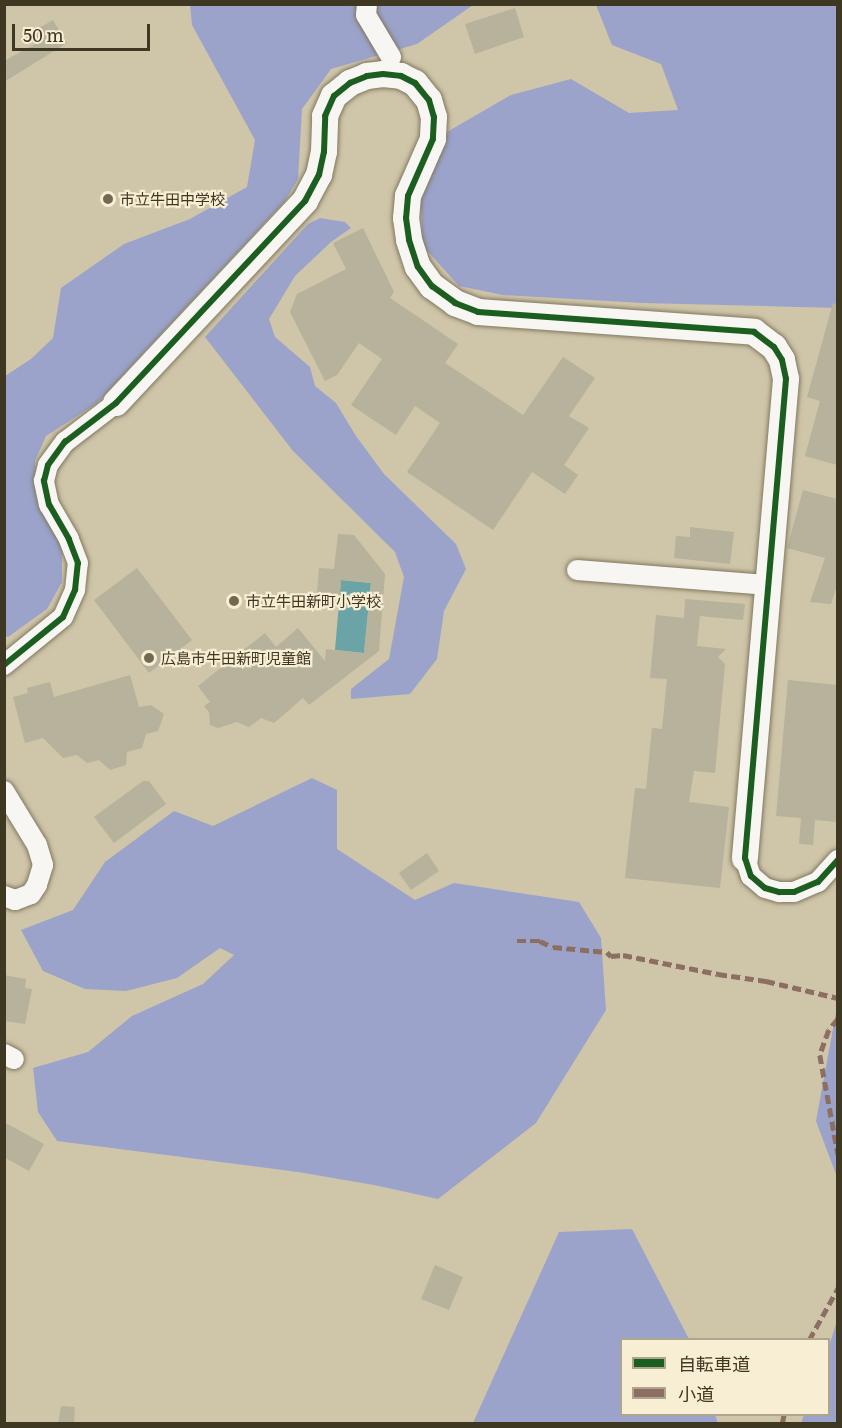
<!DOCTYPE html>
<html>
<head>
<meta charset="utf-8">
<style>
  body { margin:0 }
  #map { position:relative; width:842px; height:1428px; overflow:hidden; background:#cfc5a8; font-family:Literata,"Noto Sans JP",serif }
  div>[style] { position:absolute }
  [style*='--x'] { left:calc(var(--x)*1px); top:calc(var(--y)*1px); width:calc(var(--w)*1px); rotate:calc(var(--a)*1deg) }
  .forest>* { inset:0; background:#9ba3cb }
  .water>* { inset:0; background:#6aa4a7 }
  .building>* { inset:0; background:#b6b29c }
  .roads { filter:drop-shadow(0 0 2px #807962) drop-shadow(0 0 2px #807962) }
  .minor>* { height:20px; margin:-10px; padding:0 10px; transform-origin:10px; border-radius:10px; background:#f8f6f2 }
  .tertiary>* { height:26px; margin:-13px; padding:0 13px; transform-origin:13px; border-radius:13px; background:#f8f6f2 }
  .quiet>* { height:4.5px; margin-top:-2.25px; transform-origin:0; background:repeating-linear-gradient(90deg,#8d6e63 0 9px,transparent 0 13.5px) }
  .cycleway>* { height:6px; margin:-3px; padding:0 3px; transform-origin:3px; border-radius:3px; background:#1b5e20 }
  .dots>* { width:16px; height:16px; translate:-50% -50%; box-sizing:border-box; border:3px solid #f7eed4; border-radius:50% }
  span { translate:-50% -50%; white-space:nowrap; text-align:center; line-height:1.15; -webkit-text-stroke:4.5px #f7eed4; paint-order:stroke }
  .poi-label { font-size:15px; color:#3e3722 }
  .left { translate:0 -50%; text-align:left }
  .frame { position:absolute; inset:0; border:6px solid #3e3722; pointer-events:none }
  .legend { position:absolute; left:620px; top:1338px; width:210px; height:78px; box-sizing:border-box; background:#f7eed4; border:2px solid #ada58d; margin:0; padding:8px 10px; list-style:none; font-size:18px; color:#3e3722 }
  .legend li { display:flex; align-items:center; gap:12px; height:30px }
  .legend b { width:30px; border:2px solid #ada58d }
  .scale { position:absolute; left:12px; top:24px; width:138px; height:27px; box-sizing:border-box; border:3px solid #3e3722; border-top:0; padding-left:8px; font-size:18px; line-height:21px; white-space:nowrap; color:#3e3722; -webkit-text-stroke:4px #f7eed4; paint-order:stroke }
</style>
</head>
<body>
<div id="map">
  <div class="forest">
    <div style="clip-path:polygon(190px 5px,473px 5px,417px 44px,331px 69px,302px 109px,298px 179px,285px 201px,97px 403px,46px 436px,35px 461px,36px 490px,62px 550px,62px 582px,47px 609px,8px 637px,5px 636px,5px 376px,31px 359px,53px 338px,61px 288px,124px 244px,190px 219px,247px 187px,255px 140px,192px 25px)"></div>
    <div style="clip-path:polygon(596px 5px,837px 5px,837px 308px,643px 303px,503px 295px,459px 286px,423px 246px,420px 189px,447px 132px,511px 95px,571px 79px,629px 113px,678px 110px,661px 64px,612px 45px)"></div>
    <div style="clip-path:polygon(320px 218px,345px 222px,351px 228px,331px 242px,295px 276px,269px 319px,275px 337px,310px 367px,315px 386px,336px 403px,356px 436px,384px 474px,456px 544px,466px 569px,444px 611px,437px 659px,410px 694px,351px 699px,351px 689px,389px 659px,404px 577px,395px 552px,293px 451px,205px 337px,308px 224px)"></div>
    <div style="clip-path:polygon(312px 778px,337px 790px,337px 849px,415px 900px,454px 883px,579px 902px,601px 938px,606px 1010px,536px 1123px,438px 1199px,374px 1185px,298px 1172px,57px 1141px,38px 1112px,33px 1068px,88px 1052px,132px 1016px,203px 984px,234px 955px,220px 948px,177px 978px,126px 991px,85px 989px,43px 971px,21px 930px,73px 910px,105px 862px,174px 811px,213px 826px)"></div>
    <div style="clip-path:polygon(837px 1007px,837px 1177px,816px 1121px)"></div>
    <div style="clip-path:polygon(632px 1229px,689px 1339px,622px 1340px,622px 1414px,715px 1415px,718px 1423px,473px 1423px,559px 1232px)"></div>
    <div style="clip-path:polygon(837px 1321px,837px 1423px,801px 1423px,804px 1415px,828px 1414px,829px 1346px)"></div>
  </div>
  <div class="water">
    <div style="clip-path:polygon(341px 580px,371px 583px,364px 653px,335px 650px)"></div>
  </div>
  <div class="building">
    <div style="clip-path:polygon(515px 8px,524px 37px,475px 54px,465px 24px)"></div>
    <div style="clip-path:polygon(53px 20px,67px 43px,4px 82px,4px 61px,35px 44px,29px 34px)"></div>
    <div style="clip-path:polygon(363px 228px,394px 292px,390px 298px,458px 344px,445px 363px,523px 415px,563px 357px,595px 378px,569px 416px,589px 428px,564px 465px,578px 475px,565px 494px,532px 472px,493px 530px,407px 472px,440px 423px,415px 406px,396px 435px,351px 405px,382px 359px,359px 343px,337px 375px,325px 381px,290px 312px,297px 294px,346px 269px,333px 243px)"></div>
    <div style="clip-path:polygon(833px 303px,837px 304px,837px 465px,805px 456px,820px 401px,807px 397px)"></div>
    <div style="clip-path:polygon(803px 490px,837px 499px,837px 585px,831px 604px,810px 602px,825px 558px,787px 548px)"></div>
    <div style="clip-path:polygon(690px 527px,734px 532px,730px 564px,674px 558px,676px 536px,690px 537px)"></div>
    <div style="clip-path:polygon(338px 534px,354px 535px,385px 574px,379px 651px,309px 705px,303px 698px,274px 723px,261px 718px,249px 727px,237px 722px,218px 728px,210px 725px,209px 712px,204px 706px,210px 702px,198px 686px,265px 633px,276px 647px,298px 628px,325px 661px,326px 649px,364px 653px,371px 583px,341px 580px,339px 607px,316px 605px,319px 568px,334px 569px)"></div>
    <div style="clip-path:polygon(137px 568px,192px 640px,149px 673px,94px 600px)"></div>
    <div style="clip-path:polygon(685px 599px,745px 604px,743px 620px,700px 616px,697px 646px,726px 649px,718px 657px,725px 664px,715px 773px,694px 771px,689px 802px,729px 807px,720px 888px,625px 878px,635px 788px,646px 789px,652px 728px,662px 729px,667px 679px,650px 678px,656px 615px,684px 618px)"></div>
    <div style="clip-path:polygon(130px 675px,139px 707px,151px 705px,164px 714px,158px 731px,146px 734px,142px 748px,127px 752px,126px 765px,110px 770px,99px 760px,87px 763px,77px 755px,63px 758px,43px 738px,25px 743px,13px 697px,28px 693px,27px 688px,50px 682px,54px 697px)"></div>
    <div style="clip-path:polygon(788px 680px,837px 685px,837px 822px,815px 820px,813px 845px,799px 844px,801px 818px,776px 816px)"></div>
    <div style="clip-path:polygon(143px 781px,149px 781px,166px 804px,114px 843px,94px 817px)"></div>
    <div style="clip-path:polygon(427px 853px,439px 871px,411px 890px,399px 873px)"></div>
    <div style="clip-path:polygon(4px 975px,26px 979px,25px 988px,32px 989px,25px 1024px,4px 1021px)"></div>
    <div style="clip-path:polygon(4px 1122px,44px 1144px,29px 1171px,4px 1157px)"></div>
    <div style="clip-path:polygon(435px 1265px,463px 1277px,449px 1310px,421px 1299px)"></div>
    <div style="clip-path:polygon(61px 1406px,75px 1407px,74px 1424px,58px 1424px)"></div>
  </div>
  <div class="roads">
    <div class="minor">
      <div style="--x:367;--y:4;--w:11;--a:95"></div>
      <div style="--x:366;--y:15;--w:49;--a:59.2"></div>
      <div style="--x:577;--y:570;--w:192;--a:4.5"></div>
      <div style="--x:4;--y:665;--w:76;--a:-39.1"></div>
      <div style="--x:63;--y:617;--w:30;--a:-66"></div>
      <div style="--x:75;--y:590;--w:27;--a:-84"></div>
      <div style="--x:78;--y:563;--w:26;--a:-111"></div>
      <div style="--x:69;--y:539;--w:39;--a:-120"></div>
      <div style="--x:49;--y:505;--w:25;--a:-102"></div>
      <div style="--x:44;--y:481;--w:16;--a:-76"></div>
      <div style="--x:48;--y:465;--w:29;--a:-54"></div>
      <div style="--x:65;--y:442;--w:64;--a:-37.4"></div>
      <div style="--x:4;--y:791;--w:63;--a:58.6"></div>
      <div style="--x:37;--y:845;--w:21;--a:73"></div>
      <div style="--x:43;--y:865;--w:21;--a:107"></div>
      <div style="--x:37;--y:885;--w:11;--a:124"></div>
      <div style="--x:31;--y:894;--w:17;--a:159"></div>
      <div style="--x:15;--y:900;--w:12;--a:-160"></div>
      <div style="--x:745;--y:858;--w:19;--a:72"></div>
      <div style="--x:751;--y:876;--w:18;--a:41"></div>
      <div style="--x:765;--y:888;--w:15;--a:16"></div>
      <div style="--x:779;--y:892;--w:15;--a:0"></div>
      <div style="--x:794;--y:892;--w:26;--a:-23"></div>
      <div style="--x:818;--y:882;--w:30;--a:-48"></div>
      <div style="--x:4;--y:1054;--w:11;--a:27"></div>
    </div>
    <div class="tertiary">
      <div style="--x:116;--y:403;--w:277;--a:-46.9"></div>
      <div style="--x:305;--y:201;--w:30;--a:-62"></div>
      <div style="--x:319;--y:175;--w:24;--a:-78"></div>
      <div style="--x:324;--y:152;--w:36;--a:-88"></div>
      <div style="--x:325;--y:116;--w:22;--a:-66"></div>
      <div style="--x:334;--y:96;--w:21;--a:-39"></div>
      <div style="--x:350;--y:83;--w:18;--a:-22"></div>
      <div style="--x:367;--y:76;--w:16;--a:-7"></div>
      <div style="--x:383;--y:74;--w:18;--a:6"></div>
      <div style="--x:401;--y:76;--w:16;--a:27"></div>
      <div style="--x:415;--y:83;--w:22;--a:51"></div>
      <div style="--x:429;--y:100;--w:18;--a:74"></div>
      <div style="--x:434;--y:117;--w:22;--a:93"></div>
      <div style="--x:433;--y:139;--w:62;--a:113.7"></div>
      <div style="--x:408;--y:196;--w:22;--a:95"></div>
      <div style="--x:406;--y:218;--w:22;--a:82"></div>
      <div style="--x:409;--y:240;--w:28;--a:72"></div>
      <div style="--x:418;--y:267;--w:24;--a:54"></div>
      <div style="--x:432;--y:286;--w:29;--a:36"></div>
      <div style="--x:455;--y:303;--w:25;--a:21"></div>
      <div style="--x:478;--y:312;--w:277;--a:4.1"></div>
      <div style="--x:754;--y:332;--w:25;--a:37"></div>
      <div style="--x:774;--y:347;--w:15;--a:58"></div>
      <div style="--x:782;--y:360;--w:19;--a:78"></div>
      <div style="--x:786;--y:379;--w:481;--a:94.9"></div>
    </div>
  </div>
  <div class="quiet">
    <div style="--x:517;--y:941;--w:23;--a:0"></div>
    <div style="--x:540;--y:941;--w:14;--a:25"></div>
    <div style="--x:553;--y:947;--w:54;--a:5.3"></div>
    <div style="--x:607;--y:952;--w:6;--a:45"></div>
    <div style="--x:611;--y:956;--w:12;--a:-5"></div>
    <div style="--x:623;--y:955;--w:97;--a:11.3"></div>
    <div style="--x:718;--y:974;--w:49;--a:8.3"></div>
    <div style="--x:766;--y:981;--w:74;--a:13.3"></div>
    <div style="--x:838;--y:1019;--w:14;--a:129"></div>
    <div style="--x:829;--y:1030;--w:27;--a:110"></div>
    <div style="--x:820;--y:1055;--w:101;--a:79.7"></div>
    <div style="--x:809;--y:1340;--w:60;--a:-60.9"></div>
    <div style="--x:782;--y:1424;--w:10;--a:-79"></div>
  </div>
  <div class="cycleway">
    <div style="--x:4;--y:665;--w:76;--a:-39.1"></div>
    <div style="--x:63;--y:617;--w:30;--a:-66"></div>
    <div style="--x:75;--y:590;--w:27;--a:-84"></div>
    <div style="--x:78;--y:563;--w:26;--a:-111"></div>
    <div style="--x:69;--y:539;--w:39;--a:-120"></div>
    <div style="--x:49;--y:505;--w:25;--a:-102"></div>
    <div style="--x:44;--y:481;--w:16;--a:-76"></div>
    <div style="--x:48;--y:465;--w:29;--a:-54"></div>
    <div style="--x:65;--y:442;--w:64;--a:-37.4"></div>
    <div style="--x:116;--y:403;--w:277;--a:-46.9"></div>
    <div style="--x:305;--y:201;--w:30;--a:-62"></div>
    <div style="--x:319;--y:175;--w:24;--a:-78"></div>
    <div style="--x:324;--y:152;--w:36;--a:-88"></div>
    <div style="--x:325;--y:116;--w:22;--a:-66"></div>
    <div style="--x:334;--y:96;--w:21;--a:-39"></div>
    <div style="--x:350;--y:83;--w:18;--a:-22"></div>
    <div style="--x:367;--y:76;--w:16;--a:-7"></div>
    <div style="--x:383;--y:74;--w:18;--a:6"></div>
    <div style="--x:401;--y:76;--w:16;--a:27"></div>
    <div style="--x:415;--y:83;--w:22;--a:51"></div>
    <div style="--x:429;--y:100;--w:18;--a:74"></div>
    <div style="--x:434;--y:117;--w:22;--a:93"></div>
    <div style="--x:433;--y:139;--w:62;--a:113.7"></div>
    <div style="--x:408;--y:196;--w:22;--a:95"></div>
    <div style="--x:406;--y:218;--w:22;--a:82"></div>
    <div style="--x:409;--y:240;--w:28;--a:72"></div>
    <div style="--x:418;--y:267;--w:24;--a:54"></div>
    <div style="--x:432;--y:286;--w:29;--a:36"></div>
    <div style="--x:455;--y:303;--w:25;--a:21"></div>
    <div style="--x:478;--y:312;--w:277;--a:4.1"></div>
    <div style="--x:754;--y:332;--w:25;--a:37"></div>
    <div style="--x:774;--y:347;--w:15;--a:58"></div>
    <div style="--x:782;--y:360;--w:19;--a:78"></div>
    <div style="--x:786;--y:379;--w:481;--a:94.9"></div>
    <div style="--x:745;--y:858;--w:19;--a:72"></div>
    <div style="--x:751;--y:876;--w:18;--a:41"></div>
    <div style="--x:765;--y:888;--w:15;--a:16"></div>
    <div style="--x:779;--y:892;--w:15;--a:0"></div>
    <div style="--x:794;--y:892;--w:26;--a:-23"></div>
    <div style="--x:818;--y:882;--w:30;--a:-48"></div>
  </div>
  <div class="dots">
    <div style="left:108px;top:199px;background:#716951"></div>
    <div style="left:234px;top:601px;background:#716951"></div>
    <div style="left:149px;top:658px;background:#716951"></div>
  </div>
  <div class="poi-label">
    <span class="left" style="left:120px;top:199px">市立牛田中学校</span>
    <span class="left" style="left:246px;top:601px">市立牛田新町小学校</span>
    <span class="left" style="left:161px;top:658px">広島市牛田新町児童館</span>
  </div>
  <div class="frame"></div>
  <ul class="legend">
  <li><b style="height:8px;background:#1b5e20"></b>自転車道</li>
  <li><b style="height:8px;background:#8d6e63"></b>小道</li>
  </ul>
  <div class="scale">50 m</div>
</div>
</body>
</html>
